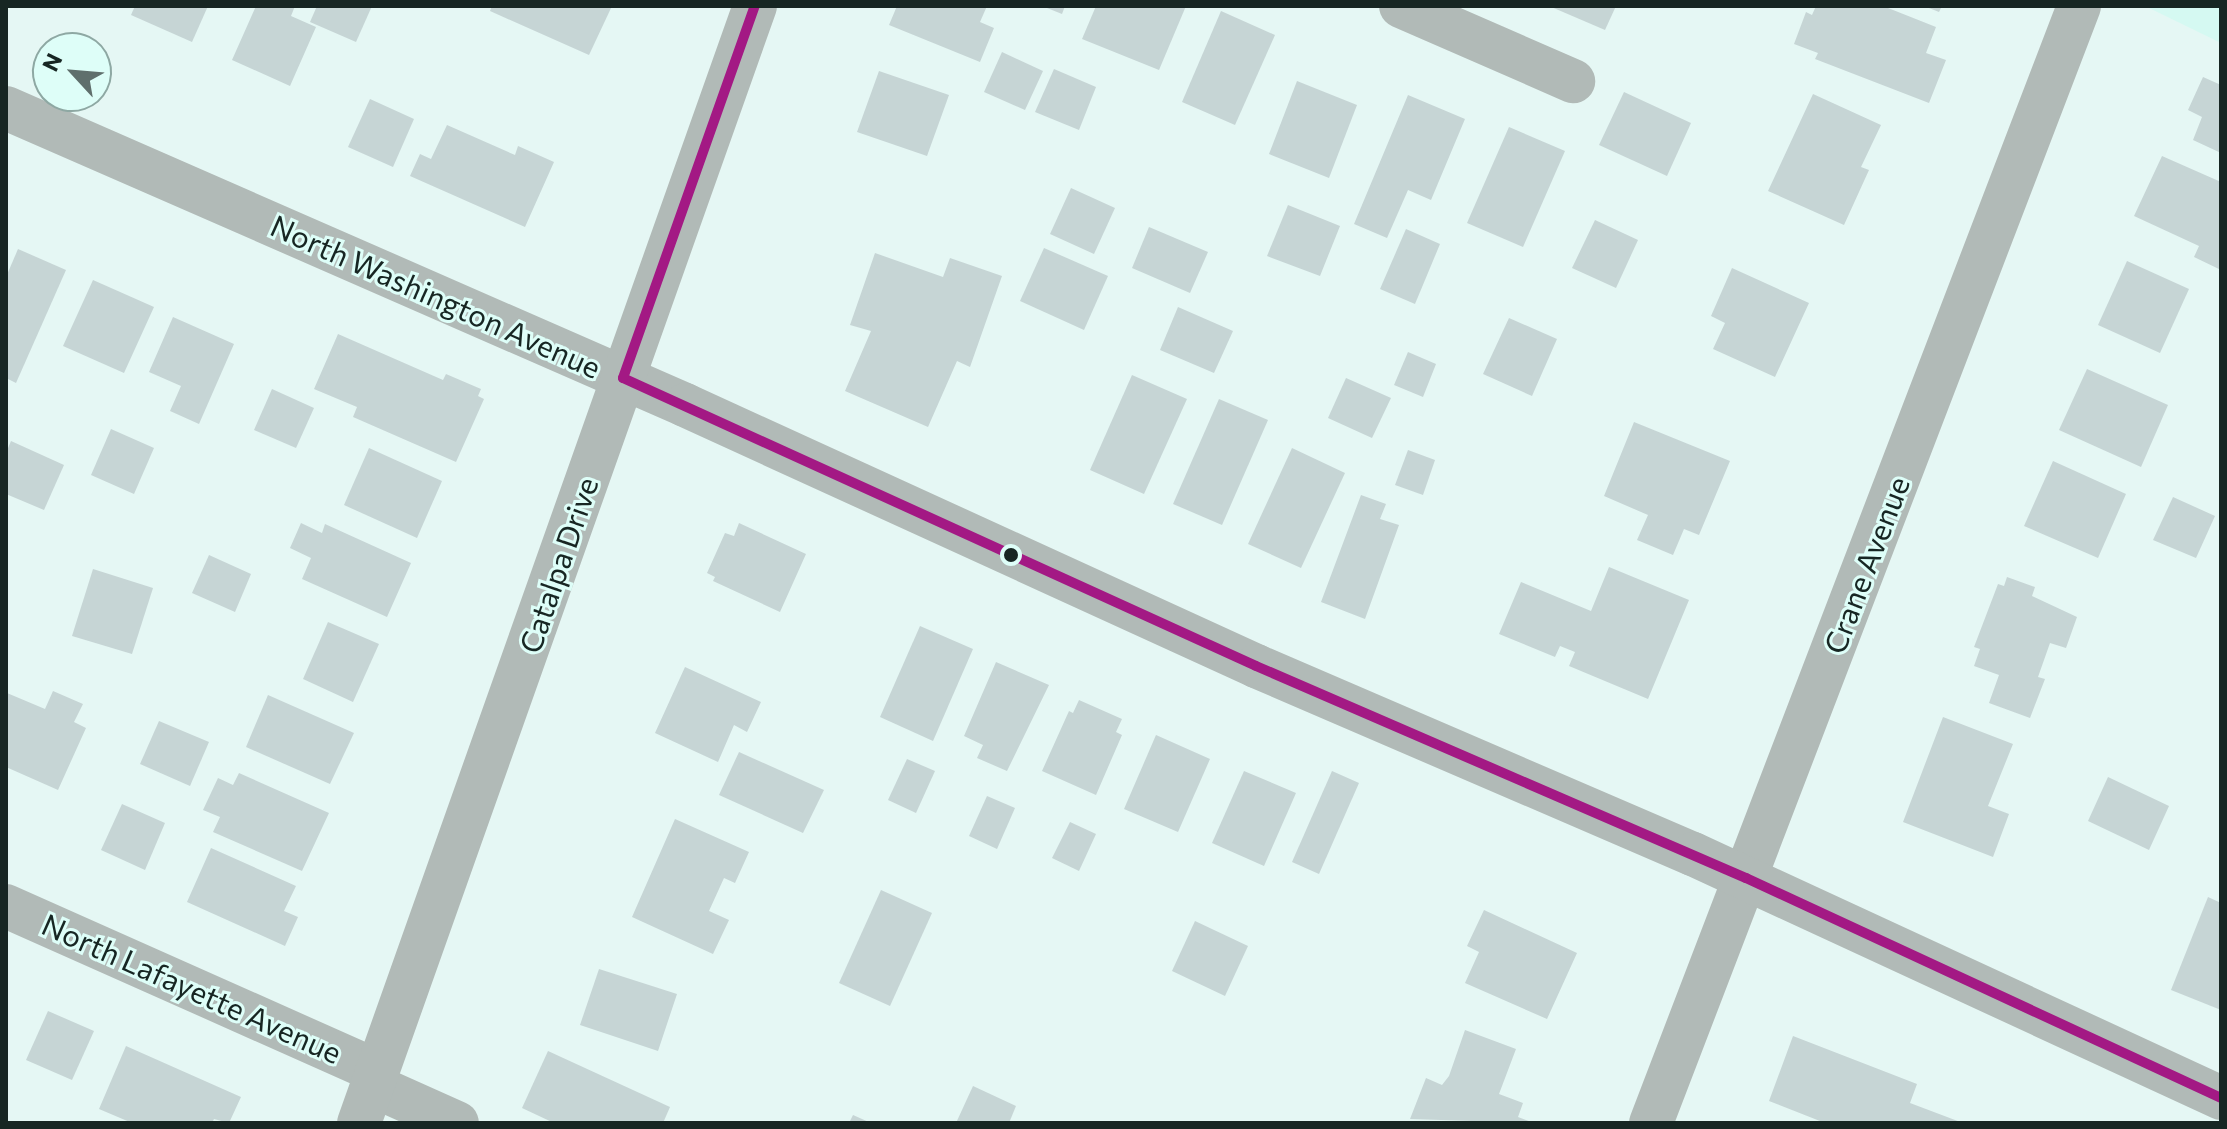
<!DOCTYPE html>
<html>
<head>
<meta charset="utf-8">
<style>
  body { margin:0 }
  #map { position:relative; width:2227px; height:1129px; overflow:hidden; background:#e5f7f4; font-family:Commissioner,sans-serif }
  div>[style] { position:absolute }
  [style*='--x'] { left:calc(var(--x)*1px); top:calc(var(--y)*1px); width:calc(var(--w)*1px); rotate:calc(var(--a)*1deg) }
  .built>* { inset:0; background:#d5f9f2 }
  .building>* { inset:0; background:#c6d5d5 }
  .minor>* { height:44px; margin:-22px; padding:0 22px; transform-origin:22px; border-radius:22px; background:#b1bab7 }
  .tertiary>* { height:44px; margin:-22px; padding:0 22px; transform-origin:22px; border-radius:22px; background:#b1bab7 }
  .bus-1>* { height:10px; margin:-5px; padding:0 5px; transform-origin:5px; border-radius:5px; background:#a31984 }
  .dots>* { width:22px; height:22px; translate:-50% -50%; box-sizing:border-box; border:4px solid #defef8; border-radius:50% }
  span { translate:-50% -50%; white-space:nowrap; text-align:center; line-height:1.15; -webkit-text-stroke:6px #defef8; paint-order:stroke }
  .street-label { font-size:30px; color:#172623 }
  .frame { position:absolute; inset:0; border:8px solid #172623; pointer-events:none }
  .north { position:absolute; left:32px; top:32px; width:80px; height:80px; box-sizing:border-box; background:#defef8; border:2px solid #8ea8a3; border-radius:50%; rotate:296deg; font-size:22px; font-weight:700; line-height:32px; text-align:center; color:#172623 }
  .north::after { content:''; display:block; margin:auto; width:28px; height:36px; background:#5f6f6c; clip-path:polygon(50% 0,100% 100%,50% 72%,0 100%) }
</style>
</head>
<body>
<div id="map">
  <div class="built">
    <div style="clip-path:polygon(2145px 6px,2221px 6px,2221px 43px)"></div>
  </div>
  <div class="building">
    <div style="clip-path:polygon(135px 6px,208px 6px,192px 42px,131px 15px)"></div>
    <div style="clip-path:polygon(256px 6px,295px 6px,291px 16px,316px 27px,290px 86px,232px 60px)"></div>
    <div style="clip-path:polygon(317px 6px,372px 6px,356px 42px,310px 22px)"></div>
    <div style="clip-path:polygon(492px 6px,612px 6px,589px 55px,490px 11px)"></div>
    <div style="clip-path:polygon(897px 6px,987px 6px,980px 22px,994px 28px,980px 62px,889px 25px)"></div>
    <div style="clip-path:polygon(1042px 6px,1065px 6px,1062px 14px)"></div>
    <div style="clip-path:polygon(1096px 6px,1186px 6px,1159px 70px,1082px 39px)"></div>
    <div style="clip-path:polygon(1549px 6px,1616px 6px,1605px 30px)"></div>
    <div style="clip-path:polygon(1816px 6px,1883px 6px,1936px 27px,1926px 53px,1946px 60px,1929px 103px,1815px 59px,1818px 53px,1794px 44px,1806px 12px,1812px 15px)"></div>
    <div style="clip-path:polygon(1924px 6px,1942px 6px,1939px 12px)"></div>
    <div style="clip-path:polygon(1221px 11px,1275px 35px,1235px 125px,1182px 102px)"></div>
    <div style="clip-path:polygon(1002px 52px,1043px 71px,1025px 110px,984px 92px)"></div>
    <div style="clip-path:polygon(1054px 69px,1096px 87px,1079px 130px,1035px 112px)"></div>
    <div style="clip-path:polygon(879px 71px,949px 95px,927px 156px,857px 132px)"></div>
    <div style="clip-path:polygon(2203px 77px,2221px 85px,2221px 153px,2193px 140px,2202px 117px,2188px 110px)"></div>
    <div style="clip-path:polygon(1297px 81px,1357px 105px,1329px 178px,1269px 154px)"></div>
    <div style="clip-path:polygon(1624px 92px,1691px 123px,1667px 176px,1599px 145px)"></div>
    <div style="clip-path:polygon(1813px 94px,1881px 125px,1861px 167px,1869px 170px,1844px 225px,1768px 191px)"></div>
    <div style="clip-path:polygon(1408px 95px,1465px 119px,1431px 200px,1408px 190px,1387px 238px,1354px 224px)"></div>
    <div style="clip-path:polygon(370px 99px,414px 119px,393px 167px,348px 147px)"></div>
    <div style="clip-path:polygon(447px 125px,515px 155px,518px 146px,554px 162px,525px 227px,410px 176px,420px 154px,431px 159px)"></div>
    <div style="clip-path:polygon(1509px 127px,1565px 151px,1523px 247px,1467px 223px)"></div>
    <div style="clip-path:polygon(2162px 156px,2221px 182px,2221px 270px,2194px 257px,2199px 246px,2134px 216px)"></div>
    <div style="clip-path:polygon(1071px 188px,1115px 208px,1094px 254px,1050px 234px)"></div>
    <div style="clip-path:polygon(1288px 205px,1340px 226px,1320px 276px,1267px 256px)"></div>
    <div style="clip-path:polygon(1595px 220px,1638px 240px,1616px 288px,1572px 268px)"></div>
    <div style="clip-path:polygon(1149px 227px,1208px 252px,1190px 293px,1132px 268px)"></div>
    <div style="clip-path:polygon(1406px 229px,1440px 244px,1415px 304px,1380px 289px)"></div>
    <div style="clip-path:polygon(1044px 248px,1108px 276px,1084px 330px,1020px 301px)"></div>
    <div style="clip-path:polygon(18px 249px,66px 270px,16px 383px,6px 378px,6px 277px)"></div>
    <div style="clip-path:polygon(875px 253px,943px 277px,950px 258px,1002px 276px,970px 367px,957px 361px,928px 427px,845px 391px,871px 331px,850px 325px)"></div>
    <div style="clip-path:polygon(2127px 261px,2189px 289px,2160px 353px,2098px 325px)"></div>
    <div style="clip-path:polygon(1732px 268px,1809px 303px,1775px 377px,1713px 349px,1725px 323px,1711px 316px)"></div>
    <div style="clip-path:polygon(93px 280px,154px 307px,124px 373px,63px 346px)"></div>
    <div style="clip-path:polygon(1178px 307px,1233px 331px,1214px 373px,1160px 350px)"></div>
    <div style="clip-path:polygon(173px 317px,234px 344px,199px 424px,170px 411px,181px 386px,149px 372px)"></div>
    <div style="clip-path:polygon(1509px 318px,1557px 339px,1532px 396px,1483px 374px)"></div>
    <div style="clip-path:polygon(338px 334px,443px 380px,446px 374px,481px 389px,478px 396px,484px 399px,456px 462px,353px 417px,357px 407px,314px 389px)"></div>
    <div style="clip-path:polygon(1408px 352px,1436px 364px,1423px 397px,1394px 385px)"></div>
    <div style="clip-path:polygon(2087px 369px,2168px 405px,2141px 467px,2059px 430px)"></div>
    <div style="clip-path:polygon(1132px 375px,1187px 399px,1144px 494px,1090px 470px)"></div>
    <div style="clip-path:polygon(1346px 378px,1391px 398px,1372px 438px,1328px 418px)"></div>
    <div style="clip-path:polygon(272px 389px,314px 408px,296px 448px,254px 430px)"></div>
    <div style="clip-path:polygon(1219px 399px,1268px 420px,1222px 525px,1173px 504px)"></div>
    <div style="clip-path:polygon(1634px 422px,1730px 461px,1699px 535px,1684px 529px,1673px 555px,1637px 540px,1648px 515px,1604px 496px)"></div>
    <div style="clip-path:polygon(111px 429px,154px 448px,134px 494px,91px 475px)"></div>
    <div style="clip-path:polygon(11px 441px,64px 465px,44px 510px,6px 494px,6px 453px)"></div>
    <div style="clip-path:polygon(369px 448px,442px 481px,417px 538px,344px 505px)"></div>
    <div style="clip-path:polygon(1292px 448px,1345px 473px,1301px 568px,1248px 544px)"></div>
    <div style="clip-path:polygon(1408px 450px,1435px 460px,1423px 495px,1395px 485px)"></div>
    <div style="clip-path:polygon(2053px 461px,2126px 494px,2098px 558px,2024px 526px)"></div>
    <div style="clip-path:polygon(1361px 495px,1386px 504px,1380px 519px,1399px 525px,1365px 619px,1321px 602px)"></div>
    <div style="clip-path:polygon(2173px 497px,2215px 516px,2196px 558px,2153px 540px)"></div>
    <div style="clip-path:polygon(301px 523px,322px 533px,325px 524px,411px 563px,387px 617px,302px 579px,311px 558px,290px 548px)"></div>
    <div style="clip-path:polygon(739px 523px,806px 554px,780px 612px,713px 581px,715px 577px,707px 573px,725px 533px,734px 536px)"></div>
    <div style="clip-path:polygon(209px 555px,251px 574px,235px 612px,192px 593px)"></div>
    <div style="clip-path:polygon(1609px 567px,1689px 600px,1648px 699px,1569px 666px,1575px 652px,1560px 646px,1555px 657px,1499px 634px,1521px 582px,1591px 611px)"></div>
    <div style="clip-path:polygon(93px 569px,153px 588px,132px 654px,72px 636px)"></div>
    <div style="clip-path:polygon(2007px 577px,2035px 587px,2032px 596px,2077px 617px,2066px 648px,2050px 643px,2038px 677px,2045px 679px,2030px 718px,1989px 703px,1999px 675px,1974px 666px,1980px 649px,1974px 647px,1998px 584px,2004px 586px)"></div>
    <div style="clip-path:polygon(328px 622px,379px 644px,353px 702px,303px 679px)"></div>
    <div style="clip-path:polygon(920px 626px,973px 649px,933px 741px,880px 717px)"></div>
    <div style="clip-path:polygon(996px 662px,1049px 685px,1007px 771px,977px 758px,983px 745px,964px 736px)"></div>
    <div style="clip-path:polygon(685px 667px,761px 702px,747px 732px,734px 725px,718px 762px,655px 733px)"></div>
    <div style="clip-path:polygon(53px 691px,83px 704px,74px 722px,86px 728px,58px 790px,6px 767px,7px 693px,45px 709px)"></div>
    <div style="clip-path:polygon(268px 695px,354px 733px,330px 784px,246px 747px)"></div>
    <div style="clip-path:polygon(1079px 700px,1122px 719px,1116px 732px,1122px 735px,1096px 795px,1042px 771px,1069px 711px,1073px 713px)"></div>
    <div style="clip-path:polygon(1943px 717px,2013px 744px,1988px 806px,2009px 814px,1993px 857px,1903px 822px)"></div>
    <div style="clip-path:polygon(159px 721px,209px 742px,190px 786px,140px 764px)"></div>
    <div style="clip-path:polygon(1156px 735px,1210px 759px,1178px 832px,1124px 809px)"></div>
    <div style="clip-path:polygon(739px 752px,824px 790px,803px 833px,719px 795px)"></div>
    <div style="clip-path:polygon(907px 759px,935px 771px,916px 813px,888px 800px)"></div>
    <div style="clip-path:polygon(1244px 771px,1296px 793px,1264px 866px,1212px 843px)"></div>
    <div style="clip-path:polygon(1332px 771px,1359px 783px,1319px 874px,1292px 862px)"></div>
    <div style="clip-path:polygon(239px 773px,329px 813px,302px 871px,213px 832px,220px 817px,203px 810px,218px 778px,233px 785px)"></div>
    <div style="clip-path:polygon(2108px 777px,2169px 806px,2149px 850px,2088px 821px)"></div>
    <div style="clip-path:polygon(987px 796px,1015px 808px,997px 849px,969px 836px)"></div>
    <div style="clip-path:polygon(122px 804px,165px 823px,145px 870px,101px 850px)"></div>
    <div style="clip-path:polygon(675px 819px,749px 852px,735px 883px,724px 878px,709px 911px,729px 920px,713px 954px,632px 917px)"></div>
    <div style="clip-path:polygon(1070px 822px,1096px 834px,1079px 871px,1052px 858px)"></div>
    <div style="clip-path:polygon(211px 848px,296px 886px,284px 911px,298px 917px,285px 946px,187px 902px)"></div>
    <div style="clip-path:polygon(881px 890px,932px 913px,890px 1006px,839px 983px)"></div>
    <div style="clip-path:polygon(2208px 897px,2221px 903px,2221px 1010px,2171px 990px)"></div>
    <div style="clip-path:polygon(1484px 910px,1577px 953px,1547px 1019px,1465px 983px,1479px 952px,1467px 946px)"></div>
    <div style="clip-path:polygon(1195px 921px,1248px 946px,1225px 996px,1172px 971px)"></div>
    <div style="clip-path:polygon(599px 969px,677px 994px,658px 1051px,580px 1025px)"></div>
    <div style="clip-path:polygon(48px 1011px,94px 1031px,72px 1080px,26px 1060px)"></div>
    <div style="clip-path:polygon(1465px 1030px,1516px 1049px,1499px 1094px,1523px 1103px,1518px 1117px,1534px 1123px,1410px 1119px,1426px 1078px,1442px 1085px,1449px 1076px)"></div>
    <div style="clip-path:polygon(1793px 1036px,1917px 1084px,1910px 1103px,1963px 1123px,1825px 1123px,1769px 1101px)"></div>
    <div style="clip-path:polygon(126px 1046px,241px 1097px,229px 1123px,214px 1119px,212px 1123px,132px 1123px,99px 1109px)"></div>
    <div style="clip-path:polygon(548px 1051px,670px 1107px,663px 1123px,554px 1123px,522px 1108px)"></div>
    <div style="clip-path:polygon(973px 1086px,1016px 1106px,1009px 1123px,956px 1123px)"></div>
    <div style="clip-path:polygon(853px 1115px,871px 1123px,849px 1123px)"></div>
  </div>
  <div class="minor">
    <div style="--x:1401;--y:6;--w:188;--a:23.6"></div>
    <div style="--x:6;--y:906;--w:406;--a:24"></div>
    <div style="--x:372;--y:1085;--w:93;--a:24.1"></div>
    <div style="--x:1651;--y:1123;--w:1196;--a:-69.03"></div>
  </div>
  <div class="tertiary">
    <div style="--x:6;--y:108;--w:741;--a:23.62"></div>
    <div style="--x:685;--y:405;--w:628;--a:24.56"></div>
    <div style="--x:1256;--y:666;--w:476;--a:23.3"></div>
    <div style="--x:1693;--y:854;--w:582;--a:24.8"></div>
    <div style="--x:359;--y:1123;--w:1185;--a:-70.48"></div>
  </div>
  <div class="bus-1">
    <div style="--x:623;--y:378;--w:695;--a:24.46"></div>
    <div style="--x:1256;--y:666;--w:534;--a:23.4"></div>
    <div style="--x:1746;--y:878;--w:523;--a:24.85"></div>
    <div style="--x:623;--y:378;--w:395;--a:-70.5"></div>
  </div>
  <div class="dots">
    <div style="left:1011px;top:555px;background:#172623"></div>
  </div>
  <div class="street-label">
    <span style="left:436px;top:296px;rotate:24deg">North Washington Avenue</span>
    <span style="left:558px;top:565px;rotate:-71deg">Catalpa Drive</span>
    <span style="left:1866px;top:565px;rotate:-69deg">Crane Avenue</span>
    <span style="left:192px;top:988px;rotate:24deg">North Lafayette Avenue</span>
  </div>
  <div class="frame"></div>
  <div class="north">N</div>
</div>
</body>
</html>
